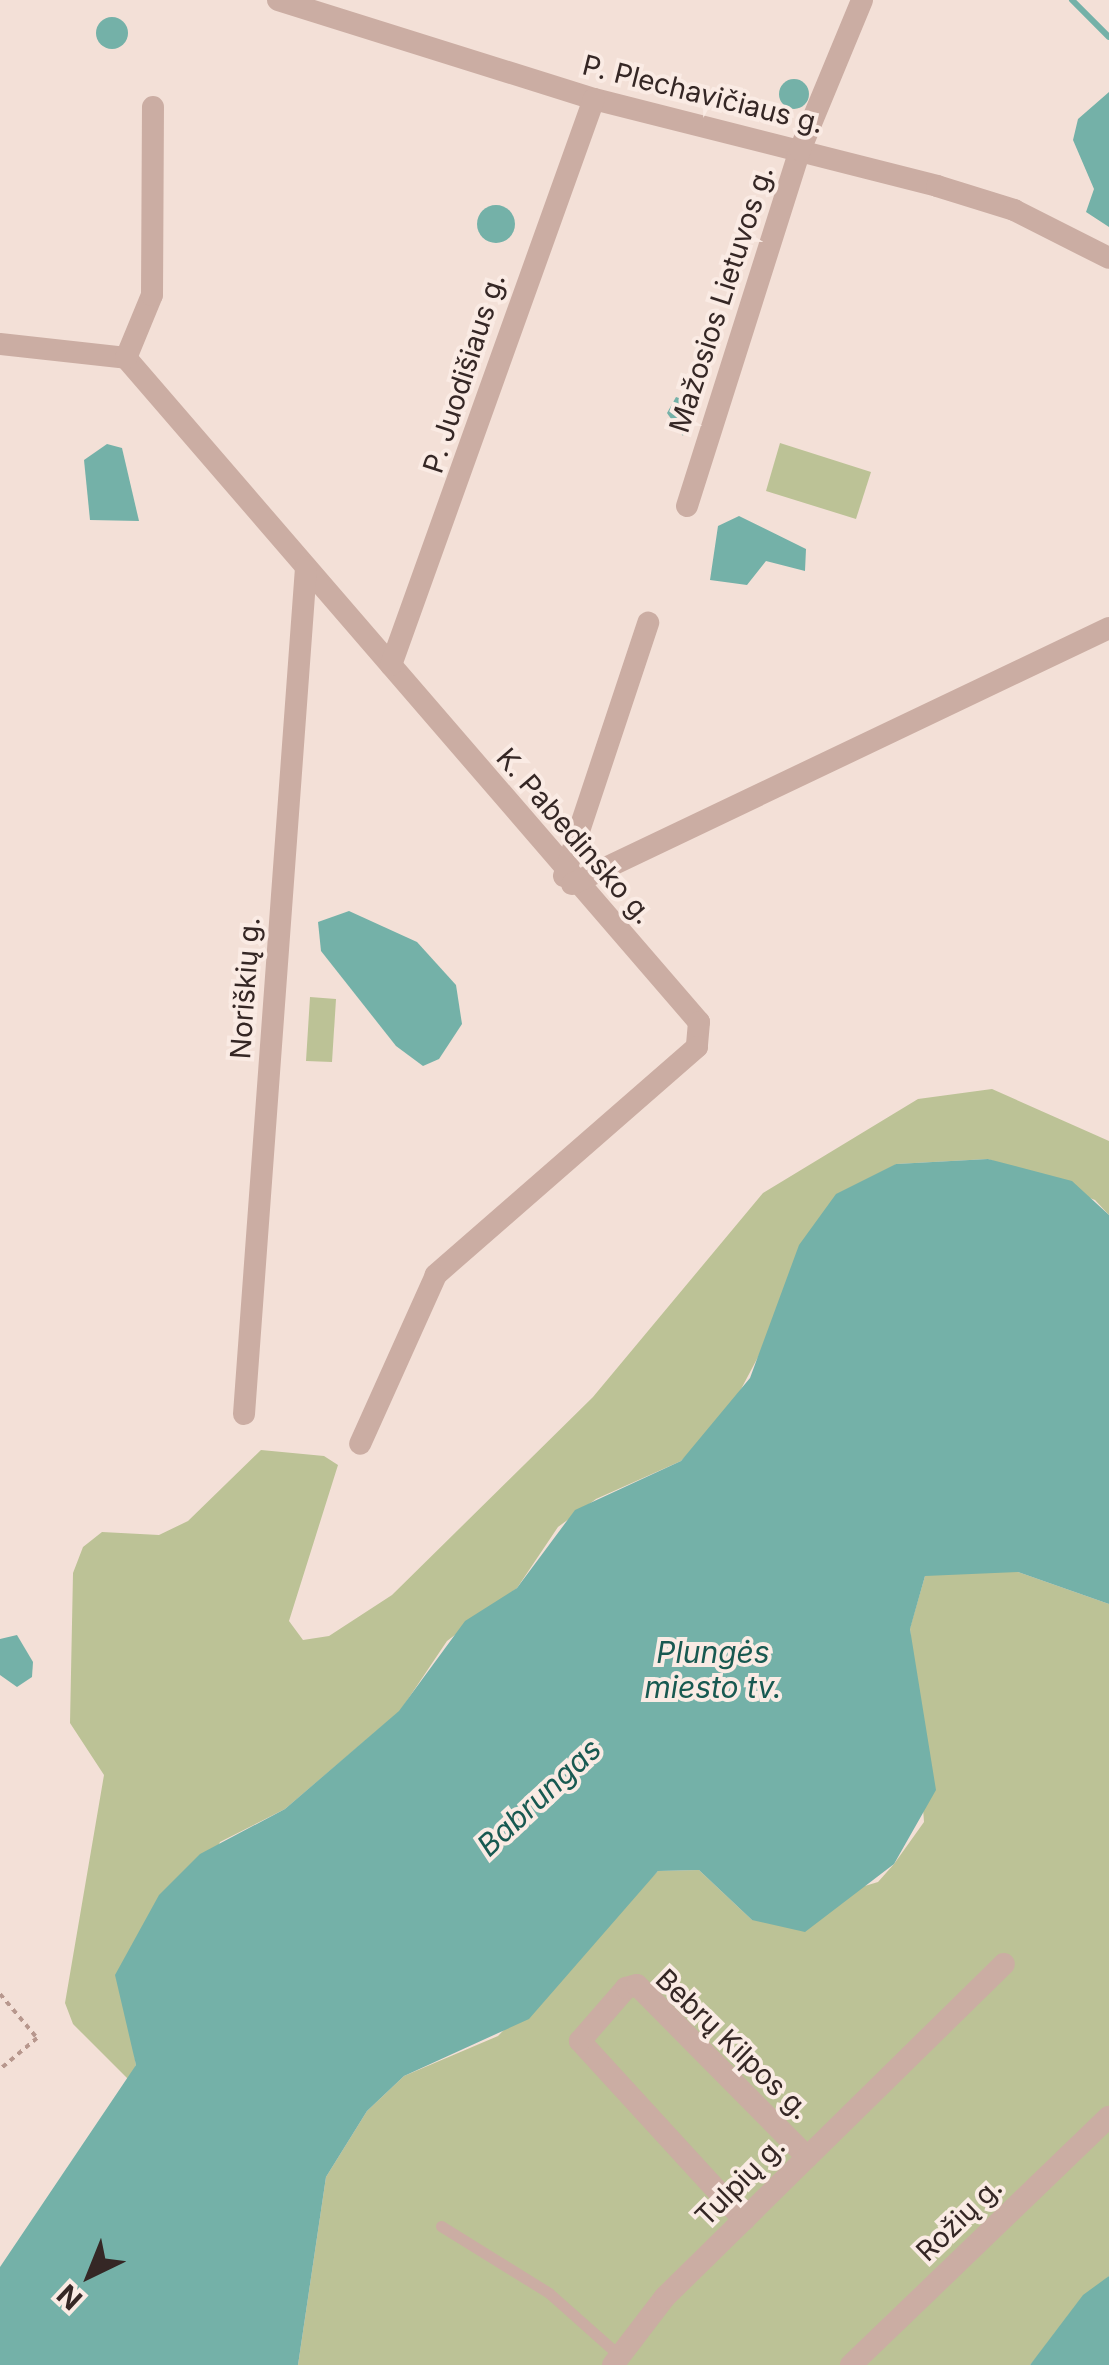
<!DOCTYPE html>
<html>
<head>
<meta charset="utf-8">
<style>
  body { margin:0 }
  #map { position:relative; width:1109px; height:2365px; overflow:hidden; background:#f3e0d7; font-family:Inter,sans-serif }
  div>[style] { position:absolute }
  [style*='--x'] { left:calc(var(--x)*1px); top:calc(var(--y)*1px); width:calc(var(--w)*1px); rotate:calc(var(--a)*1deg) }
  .green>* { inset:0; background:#bcc296 }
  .water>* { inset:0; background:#74b1a8 }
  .round { border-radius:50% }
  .stream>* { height:6px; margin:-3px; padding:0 3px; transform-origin:3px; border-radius:3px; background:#74b1a8 }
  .path>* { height:4px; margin-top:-2px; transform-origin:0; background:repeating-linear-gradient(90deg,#b7978d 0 5px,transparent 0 10px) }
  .lane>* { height:11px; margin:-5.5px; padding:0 5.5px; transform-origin:5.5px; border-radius:5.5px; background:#cbada3 }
  .street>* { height:22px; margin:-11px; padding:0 11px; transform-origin:11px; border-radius:11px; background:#cbada3 }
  span { translate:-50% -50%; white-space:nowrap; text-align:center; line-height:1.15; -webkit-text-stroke:8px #faebe4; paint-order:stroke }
  .street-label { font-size:28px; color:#352725 }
  .water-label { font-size:30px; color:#185951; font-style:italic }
  .north { position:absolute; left:40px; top:2225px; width:100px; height:100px; -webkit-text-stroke:8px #faebe4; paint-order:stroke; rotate:223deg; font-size:28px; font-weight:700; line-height:40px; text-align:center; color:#352725 }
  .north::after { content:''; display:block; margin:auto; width:35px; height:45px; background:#352725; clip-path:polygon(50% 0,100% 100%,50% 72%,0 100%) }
</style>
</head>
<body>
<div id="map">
  <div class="green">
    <div style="clip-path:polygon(780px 443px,871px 472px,856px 519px,766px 491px)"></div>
    <div style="clip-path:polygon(310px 997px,336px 999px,332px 1062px,306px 1061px)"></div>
    <div style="clip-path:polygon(992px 1089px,1109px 1141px,1109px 1215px,1095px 1200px,988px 1159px,896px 1164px,766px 1342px,731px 1408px,681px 1461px,596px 1499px,558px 1527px,517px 1588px,447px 1641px,400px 1711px,285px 1809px,220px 1842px,130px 2029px,136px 2065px,129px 2080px,73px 2024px,65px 2003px,104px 1775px,70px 1723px,73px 1573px,83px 1547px,102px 1532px,159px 1535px,188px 1521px,261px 1450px,324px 1456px,338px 1465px,289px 1621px,303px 1640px,329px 1636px,392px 1595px,593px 1397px,763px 1193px,918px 1099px)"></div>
    <div style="clip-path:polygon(940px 1568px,1018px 1572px,1109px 1604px,1109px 2276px,1030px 2365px,298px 2365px,326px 2177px,367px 2111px,404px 2076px,498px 2036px,658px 1871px,699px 1870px,752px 1920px,878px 1882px,894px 1864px,924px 1822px,910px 1628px,925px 1576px)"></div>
  </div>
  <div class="water">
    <div class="round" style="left:96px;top:17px;width:32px;height:32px"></div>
    <div class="round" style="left:779px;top:79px;width:30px;height:30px"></div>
    <div style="clip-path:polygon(1109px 92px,1109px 227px,1086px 212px,1094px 189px,1073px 140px,1078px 119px)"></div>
    <div class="round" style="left:477px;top:205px;width:38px;height:38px"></div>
    <div style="clip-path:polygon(676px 397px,690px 402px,683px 436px,667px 413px)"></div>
    <div style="clip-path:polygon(107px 444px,122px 448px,139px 521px,90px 520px,84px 460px)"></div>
    <div style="clip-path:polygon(739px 516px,806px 549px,805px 571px,766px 561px,747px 585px,710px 580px,718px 526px)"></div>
    <div style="clip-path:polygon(349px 911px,417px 942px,456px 985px,462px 1024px,439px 1059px,423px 1066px,396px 1046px,321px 951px,318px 922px)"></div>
    <div style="clip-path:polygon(988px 1159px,1072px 1181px,1109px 1215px,1109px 1604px,1018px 1572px,925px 1576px,910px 1629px,936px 1790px,894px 1864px,805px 1932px,752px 1920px,699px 1870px,658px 1871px,529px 2019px,404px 2076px,367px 2111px,326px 2177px,298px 2365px,0 2365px,0 2267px,136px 2065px,115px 1975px,159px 1895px,200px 1854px,285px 1809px,399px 1711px,465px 1621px,517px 1588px,575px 1510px,681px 1461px,750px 1378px,799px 1245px,836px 1194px,896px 1164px)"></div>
    <div style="clip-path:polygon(17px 1635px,33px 1662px,32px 1677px,17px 1687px,0 1675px,0 1639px)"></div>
    <div style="clip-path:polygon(1109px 2276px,1109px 2365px,1030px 2365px,1083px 2295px)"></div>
  </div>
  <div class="stream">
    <div style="--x:1072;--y:0;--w:52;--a:45"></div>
  </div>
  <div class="path">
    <div style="--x:0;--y:1994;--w:57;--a:49.9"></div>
    <div style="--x:37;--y:2038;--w:48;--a:140"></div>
  </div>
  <div class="lane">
    <div style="--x:441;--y:2226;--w:127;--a:31.8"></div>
    <div style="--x:549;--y:2293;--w:95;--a:41.6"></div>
  </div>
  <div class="street">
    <div style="--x:278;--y:0;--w:331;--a:17.4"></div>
    <div style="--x:594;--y:99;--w:354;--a:14.2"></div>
    <div style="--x:937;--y:186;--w:81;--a:17.3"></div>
    <div style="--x:1014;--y:210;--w:106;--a:26.8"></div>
    <div style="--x:0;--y:344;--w:127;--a:6.3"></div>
    <div style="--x:126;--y:358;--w:877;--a:49.21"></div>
    <div style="--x:699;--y:1022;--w:25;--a:95"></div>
    <div style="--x:697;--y:1047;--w:347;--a:138.9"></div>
    <div style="--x:436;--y:1275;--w:185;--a:114.2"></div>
    <div style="--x:126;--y:358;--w:68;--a:-67.6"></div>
    <div style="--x:152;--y:295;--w:188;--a:-89.7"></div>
    <div style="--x:687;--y:506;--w:374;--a:-72.4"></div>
    <div style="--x:800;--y:150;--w:162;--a:-67.5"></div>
    <div style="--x:391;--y:665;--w:601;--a:-70.27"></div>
    <div style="--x:564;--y:876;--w:267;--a:-71.6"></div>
    <div style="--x:572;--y:884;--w:595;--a:-25.49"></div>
    <div style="--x:244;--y:1414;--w:849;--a:-85.81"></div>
    <div style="--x:744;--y:2220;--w:243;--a:-132.5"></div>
    <div style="--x:580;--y:2041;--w:70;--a:-49"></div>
    <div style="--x:626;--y:1988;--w:11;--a:-15"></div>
    <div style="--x:637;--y:1985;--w:242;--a:45.3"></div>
    <div style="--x:613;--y:2365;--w:86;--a:-52.6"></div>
    <div style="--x:665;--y:2297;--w:475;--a:-44.5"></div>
    <div style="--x:851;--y:2365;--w:358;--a:-43.9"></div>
  </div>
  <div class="street-label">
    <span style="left:703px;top:94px;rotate:14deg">P. Plechavičiaus g.</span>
    <span style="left:721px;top:299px;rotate:-72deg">Mažosios Lietuvos g.</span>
    <span style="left:464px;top:373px;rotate:-72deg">P. Juodišiaus g.</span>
    <span style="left:575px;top:836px;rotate:49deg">K. Pabedinsko g.</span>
    <span style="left:245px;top:988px;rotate:-86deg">Noriškių g.</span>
    <span style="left:733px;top:2044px;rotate:44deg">Bebrų Kilpos g.</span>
    <span style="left:740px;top:2181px;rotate:-45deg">Tulpių g.</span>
    <span style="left:959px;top:2219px;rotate:-44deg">Rožių g.</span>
  </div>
  <div class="water-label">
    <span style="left:713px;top:1669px">Plungės<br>miesto tv.</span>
    <span style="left:539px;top:1797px;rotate:-43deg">Babrungas</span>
  </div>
  <div class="north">N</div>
</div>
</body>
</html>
